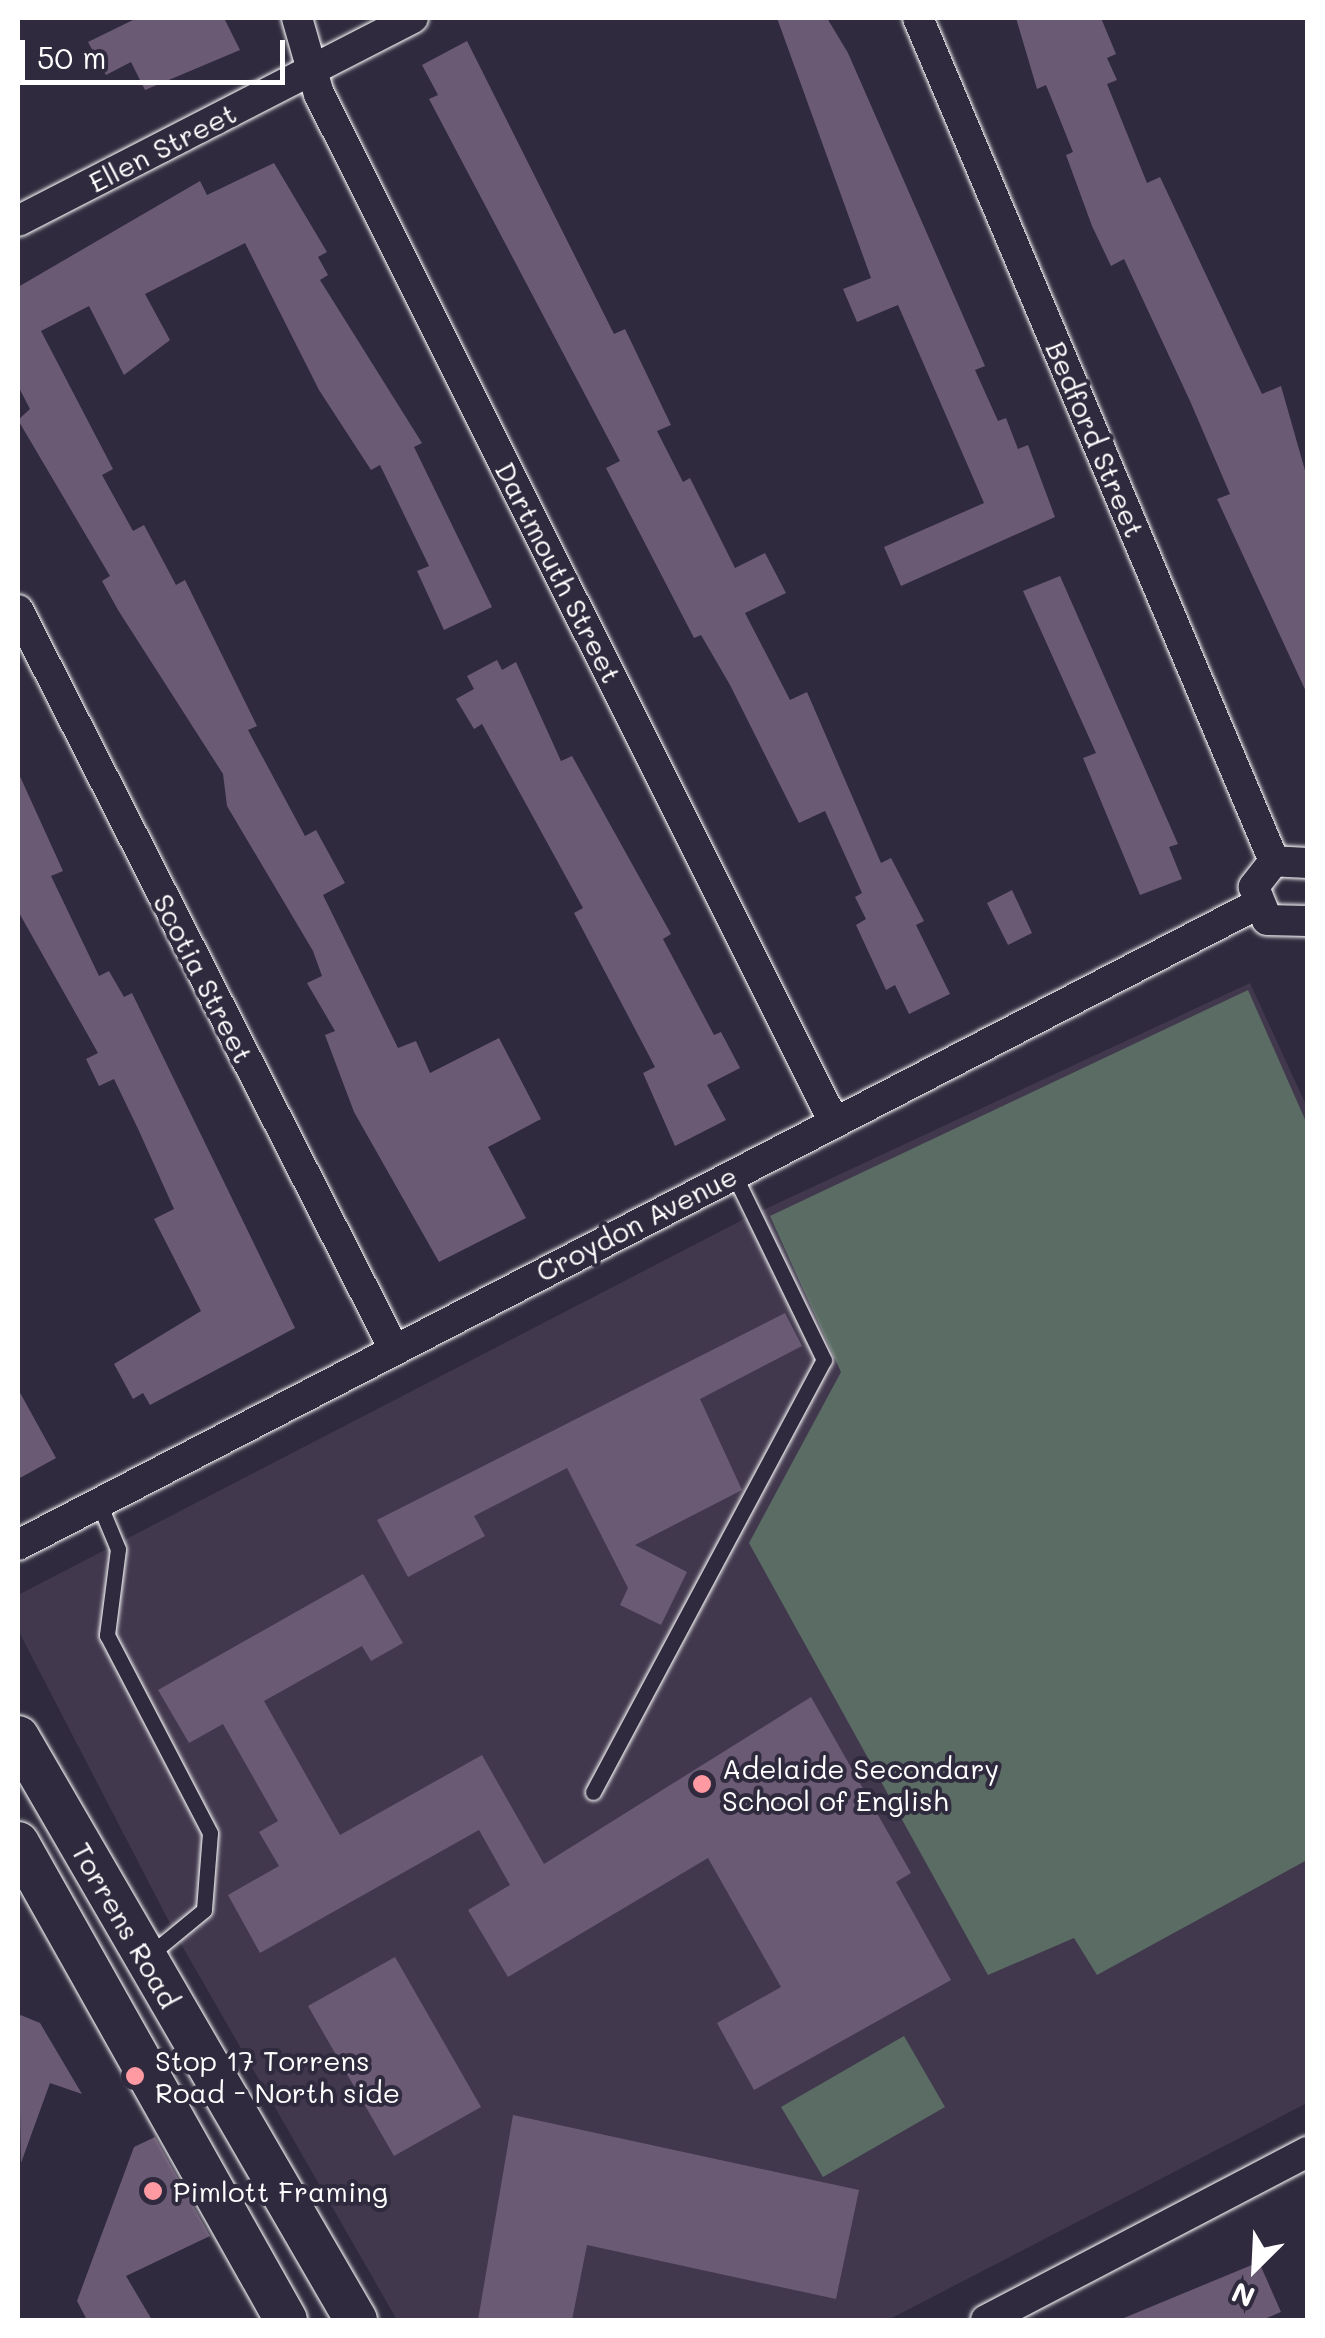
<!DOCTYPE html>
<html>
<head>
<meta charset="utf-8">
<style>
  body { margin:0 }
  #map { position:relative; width:1325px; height:2338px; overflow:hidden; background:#2f2a3d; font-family:Mali,sans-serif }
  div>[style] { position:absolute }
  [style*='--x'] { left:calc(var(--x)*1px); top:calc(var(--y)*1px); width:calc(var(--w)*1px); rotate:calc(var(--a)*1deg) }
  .built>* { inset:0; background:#41384d }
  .green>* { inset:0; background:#5a6c64 }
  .building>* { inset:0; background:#6b5a73 }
  .roads { filter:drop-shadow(0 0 2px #fff) drop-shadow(0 0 2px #fff) }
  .service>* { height:15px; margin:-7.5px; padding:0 7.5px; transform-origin:7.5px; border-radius:7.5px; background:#2f2a3d }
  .minor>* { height:30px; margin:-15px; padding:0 15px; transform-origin:15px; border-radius:15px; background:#2f2a3d }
  .secondary>* { height:42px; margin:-21px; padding:0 21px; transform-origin:21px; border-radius:21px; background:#2f2a3d }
  .dots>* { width:28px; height:28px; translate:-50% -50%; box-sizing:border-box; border:5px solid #2f2a3d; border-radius:50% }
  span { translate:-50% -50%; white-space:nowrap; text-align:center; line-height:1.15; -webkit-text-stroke:8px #2f2a3d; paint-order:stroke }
  .street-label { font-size:28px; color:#fff }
  .poi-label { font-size:28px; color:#fff }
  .left { translate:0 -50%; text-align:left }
  .frame { position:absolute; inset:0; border:20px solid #fff; pointer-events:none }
  .north { position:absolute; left:1205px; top:2218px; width:100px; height:100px; -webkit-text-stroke:8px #2f2a3d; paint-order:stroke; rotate:204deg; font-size:28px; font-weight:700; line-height:40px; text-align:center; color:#fff }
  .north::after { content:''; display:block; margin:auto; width:35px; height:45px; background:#fff; clip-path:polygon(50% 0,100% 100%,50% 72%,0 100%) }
  .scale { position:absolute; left:20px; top:40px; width:265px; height:45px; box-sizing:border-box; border:5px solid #fff; border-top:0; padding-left:12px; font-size:30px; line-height:35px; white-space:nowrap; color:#fff; -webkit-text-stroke:8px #2f2a3d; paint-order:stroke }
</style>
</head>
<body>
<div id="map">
  <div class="built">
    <div style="clip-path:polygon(1250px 983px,1308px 1109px,1307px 2103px,888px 2320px,397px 2320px,177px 1937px,18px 1630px,18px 1595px,748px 1217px)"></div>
  </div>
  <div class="green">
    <div style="clip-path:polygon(1248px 990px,1307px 1124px,1307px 1860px,1097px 1975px,1074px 1938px,988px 1975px,749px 1543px,841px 1372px,770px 1216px)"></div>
    <div style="clip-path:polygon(904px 2036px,945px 2107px,823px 2177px,781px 2107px)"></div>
  </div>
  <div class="building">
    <div style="clip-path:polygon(137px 18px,224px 18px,240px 50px,145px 90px,131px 62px,106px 75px,88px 42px)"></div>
    <div style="clip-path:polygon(777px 18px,827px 18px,848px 53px,985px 366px,975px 370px,998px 421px,1006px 418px,1018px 449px,1028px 445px,1055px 517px,901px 586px,884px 547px,984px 503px,898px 305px,857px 322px,843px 289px,871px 278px)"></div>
    <div style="clip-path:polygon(1016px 18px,1101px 18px,1116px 54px,1107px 58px,1117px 80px,1107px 84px,1147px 183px,1160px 177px,1262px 394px,1281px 386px,1308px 481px,1308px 696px,1217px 499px,1230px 494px,1190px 401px,1124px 259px,1111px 266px,1092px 226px,1066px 155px,1073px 152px,1046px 85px,1037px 89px)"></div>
    <div style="clip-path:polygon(467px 41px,614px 334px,625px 329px,671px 425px,657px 431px,683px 482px,690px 478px,735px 568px,765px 553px,786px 593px,745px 613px,790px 700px,807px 692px,881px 863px,891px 858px,924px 921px,916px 925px,950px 994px,909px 1014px,895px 985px,886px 990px,856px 925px,866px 919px,855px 897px,862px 893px,825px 811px,799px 823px,730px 685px,701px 635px,694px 638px,606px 468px,620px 461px,429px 99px,438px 95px,422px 65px)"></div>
    <div style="clip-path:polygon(274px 163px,327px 252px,318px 257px,328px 275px,320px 280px,422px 443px,414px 447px,492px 607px,444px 630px,417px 571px,429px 566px,380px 465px,371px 470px,319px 390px,245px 243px,145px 294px,170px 340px,124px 375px,89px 306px,41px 331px,113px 469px,102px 475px,133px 531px,144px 525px,176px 585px,185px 580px,257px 726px,248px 730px,305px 836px,316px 830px,345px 883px,323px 895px,398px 1048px,416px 1041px,430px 1073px,499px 1038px,541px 1119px,488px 1147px,526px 1218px,439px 1262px,354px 1112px,325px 1035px,335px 1031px,307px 983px,322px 976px,313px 951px,227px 806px,223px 774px,118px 610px,102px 581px,110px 576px,18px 420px,30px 409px,18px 386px,18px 287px,200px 181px,207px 195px)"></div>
    <div style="clip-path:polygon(1060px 576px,1178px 844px,1169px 847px,1182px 879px,1140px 895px,1083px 758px,1096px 753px,1023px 591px)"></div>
    <div style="clip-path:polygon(497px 660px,502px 670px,516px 662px,561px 761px,572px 756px,671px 934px,663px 939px,714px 1035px,721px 1032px,740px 1068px,707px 1085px,726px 1120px,675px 1146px,643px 1073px,655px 1067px,574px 913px,583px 908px,482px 724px,474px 729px,456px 699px,474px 689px,467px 676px)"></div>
    <div style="clip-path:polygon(18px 772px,63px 871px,51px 876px,99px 976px,109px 971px,124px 997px,132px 993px,295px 1328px,150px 1405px,143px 1393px,133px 1399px,114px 1364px,201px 1311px,154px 1219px,174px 1209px,139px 1131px,114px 1079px,99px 1086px,86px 1059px,98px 1053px,18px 911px)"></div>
    <div style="clip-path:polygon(1012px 890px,1032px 933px,1008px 945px,987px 903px)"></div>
    <div style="clip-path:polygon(785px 1313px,802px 1346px,700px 1399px,742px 1490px,635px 1545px,687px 1572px,661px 1625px,620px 1605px,628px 1588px,567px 1468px,474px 1516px,485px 1536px,408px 1577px,377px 1520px)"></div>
    <div style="clip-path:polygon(18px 1389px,56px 1458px,18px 1479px)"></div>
    <div style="clip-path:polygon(363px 1574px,403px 1643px,371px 1661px,362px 1646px,264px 1701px,340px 1835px,482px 1755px,544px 1864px,811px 1697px,911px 1873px,896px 1882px,951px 1980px,754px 2090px,717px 2023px,781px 1987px,708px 1858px,508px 1977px,468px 1910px,510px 1885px,479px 1830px,260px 1953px,228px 1895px,279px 1866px,259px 1832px,278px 1821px,223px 1724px,189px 1743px,158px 1690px)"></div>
    <div style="clip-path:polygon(395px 1957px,481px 2107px,394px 2156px,308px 2006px)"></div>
    <div style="clip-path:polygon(18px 2014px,40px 2023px,82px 2094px,50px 2083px,21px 2163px)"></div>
    <div style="clip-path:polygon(513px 2115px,859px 2190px,836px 2299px,587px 2245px,572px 2320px,478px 2320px)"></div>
    <div style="clip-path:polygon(155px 2137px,210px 2236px,126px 2276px,152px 2320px,87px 2320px,77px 2301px,134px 2147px)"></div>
    <div style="clip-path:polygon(1259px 2262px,1281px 2312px,1262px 2320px,1119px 2320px)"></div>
  </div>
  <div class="roads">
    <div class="service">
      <div style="--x:98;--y:1501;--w:52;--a:67.4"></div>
      <div style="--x:118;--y:1549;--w:87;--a:97.3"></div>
      <div style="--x:107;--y:1635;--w:223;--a:62.5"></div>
      <div style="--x:210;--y:1833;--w:77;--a:94.5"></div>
      <div style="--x:204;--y:1910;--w:72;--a:140.6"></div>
      <div style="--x:593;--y:1792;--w:490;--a:-61.9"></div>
      <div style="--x:824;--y:1360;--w:208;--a:-115.9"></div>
    </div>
    <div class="minor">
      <div style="--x:297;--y:18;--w:79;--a:73.9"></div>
      <div style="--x:319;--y:94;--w:1150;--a:63.39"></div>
      <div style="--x:918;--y:18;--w:915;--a:67.11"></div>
      <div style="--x:18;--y:221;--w:444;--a:-27.2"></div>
      <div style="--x:18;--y:610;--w:825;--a:63.03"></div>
      <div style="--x:1308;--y:863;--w:34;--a:-177"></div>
      <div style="--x:1274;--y:861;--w:33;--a:128"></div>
      <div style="--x:1254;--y:887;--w:35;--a:68"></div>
      <div style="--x:1267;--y:920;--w:41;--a:1.4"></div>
      <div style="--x:18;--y:1545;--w:1394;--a:-27.34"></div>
      <div style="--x:986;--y:2320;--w:363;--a:-27.6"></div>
    </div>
    <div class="secondary">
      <div style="--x:18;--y:1737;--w:674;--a:59.9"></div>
      <div style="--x:18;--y:1843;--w:547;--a:60.67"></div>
    </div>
  </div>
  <div class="dots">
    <div style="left:702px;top:1784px;background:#ff9aa2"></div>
    <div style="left:135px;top:2076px;background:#ff9aa2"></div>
    <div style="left:153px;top:2191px;background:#ff9aa2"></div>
  </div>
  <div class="street-label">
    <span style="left:162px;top:147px;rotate:-27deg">Ellen Street</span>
    <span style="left:1096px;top:439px;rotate:67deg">Bedford Street</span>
    <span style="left:559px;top:572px;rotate:63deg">Dartmouth Street</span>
    <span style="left:204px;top:978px;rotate:63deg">Scotia Street</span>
    <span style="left:636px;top:1223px;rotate:-27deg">Croydon Avenue</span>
    <span style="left:126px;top:1925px;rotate:60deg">Torrens Road</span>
  </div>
  <div class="poi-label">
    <span class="left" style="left:722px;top:1784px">Adelaide Secondary<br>School of English</span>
    <span class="left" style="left:155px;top:2076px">Stop 17 Torrens<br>Road - North side</span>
    <span class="left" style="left:173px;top:2191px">Pimlott Framing</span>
  </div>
  <div class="frame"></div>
  <div class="north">N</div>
  <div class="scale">50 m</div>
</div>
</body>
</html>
